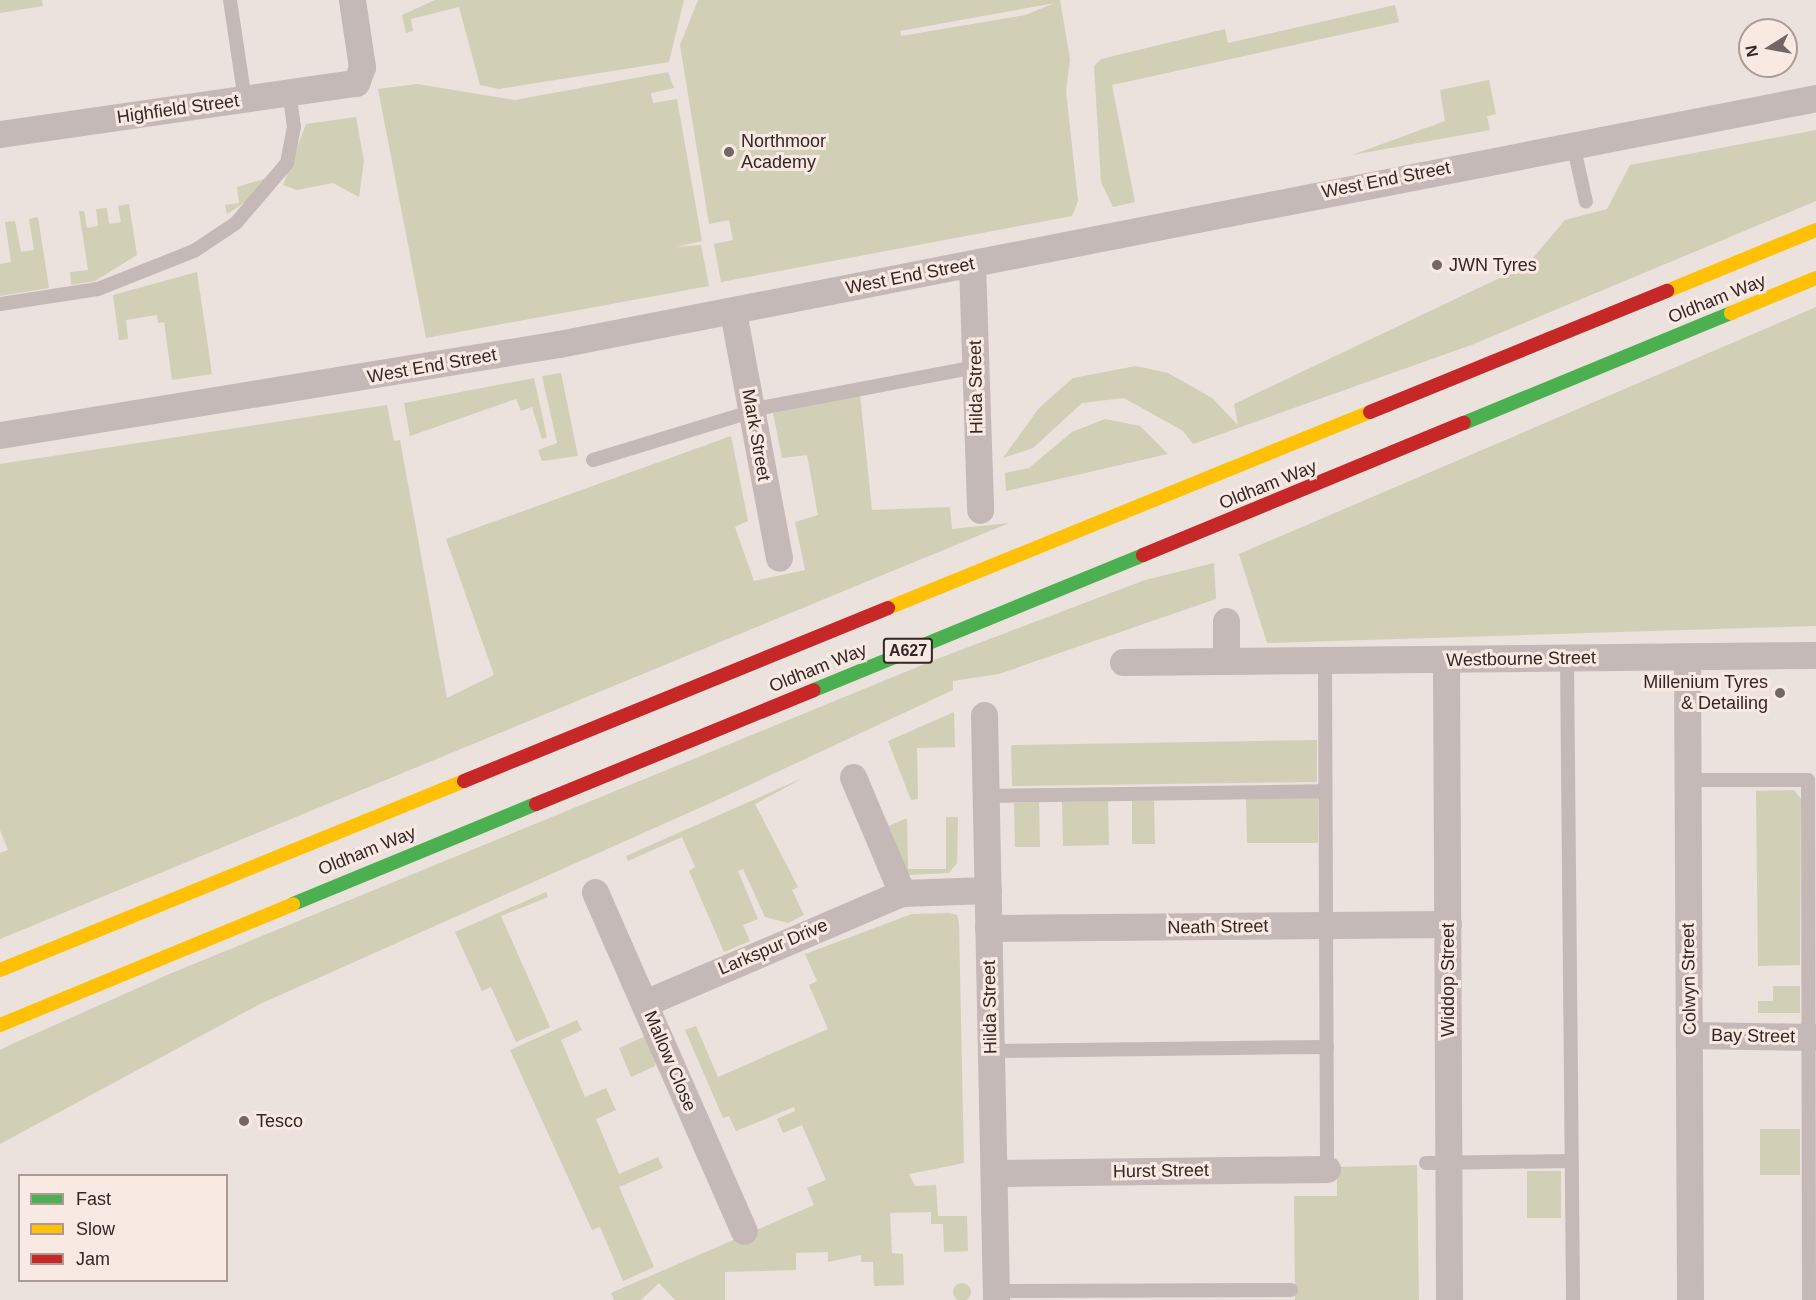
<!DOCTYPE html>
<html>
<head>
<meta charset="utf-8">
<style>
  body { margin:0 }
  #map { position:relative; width:1816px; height:1300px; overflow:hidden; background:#ebe1dd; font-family:Arial,sans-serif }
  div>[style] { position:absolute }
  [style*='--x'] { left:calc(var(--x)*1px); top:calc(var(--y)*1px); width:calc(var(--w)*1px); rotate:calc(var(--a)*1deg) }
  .green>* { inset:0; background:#d1cfb6 }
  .round { border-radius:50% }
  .lane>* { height:14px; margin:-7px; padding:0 7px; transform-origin:7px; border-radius:7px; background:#c4b9b6 }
  .street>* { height:27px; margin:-13.5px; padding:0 13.5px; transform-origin:13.5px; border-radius:13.5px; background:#c4b9b6 }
  .fast>* { height:14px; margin:-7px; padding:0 7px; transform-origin:7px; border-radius:7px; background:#4caf50 }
  .slow>* { height:14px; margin:-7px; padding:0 7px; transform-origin:7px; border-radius:7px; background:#ffc107 }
  .jam>* { height:14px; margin:-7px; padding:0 7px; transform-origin:7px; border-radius:7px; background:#c62828 }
  .dots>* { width:16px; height:16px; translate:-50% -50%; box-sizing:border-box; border:3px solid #f9e9e3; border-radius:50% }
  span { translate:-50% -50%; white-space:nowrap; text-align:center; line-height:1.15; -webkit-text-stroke:6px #f9e9e3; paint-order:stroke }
  .shield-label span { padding:2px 4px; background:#f9e9e3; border:2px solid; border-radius:4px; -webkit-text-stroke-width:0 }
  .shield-label { font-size:16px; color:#332625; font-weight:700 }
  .street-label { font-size:18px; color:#332625 }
  .poi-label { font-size:18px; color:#332625 }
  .left { translate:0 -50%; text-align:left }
  .right { translate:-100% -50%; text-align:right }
  .legend { position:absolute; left:18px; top:1174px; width:210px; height:108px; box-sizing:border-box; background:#f9e9e3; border:2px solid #aa9b97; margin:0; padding:8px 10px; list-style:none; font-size:18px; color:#332625 }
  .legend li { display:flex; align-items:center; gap:12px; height:30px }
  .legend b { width:30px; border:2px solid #aa9b97 }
  .north { position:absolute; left:1738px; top:18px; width:60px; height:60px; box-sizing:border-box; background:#f9e9e3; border:2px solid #aa9b97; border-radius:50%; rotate:259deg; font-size:16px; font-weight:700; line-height:24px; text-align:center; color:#332625 }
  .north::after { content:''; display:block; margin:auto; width:21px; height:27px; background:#736765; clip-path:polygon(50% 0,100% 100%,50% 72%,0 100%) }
</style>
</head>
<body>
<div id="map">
  <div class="green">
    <div style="clip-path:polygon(0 0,42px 0,43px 6px,0 13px)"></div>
    <div style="clip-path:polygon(435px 0,684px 0,669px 62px,499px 89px,480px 85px,459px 7px,411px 19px,413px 31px,406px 33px,402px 15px)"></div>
    <div style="clip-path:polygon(evenodd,698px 0,1060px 0,1070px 59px,1066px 91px,1078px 201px,1072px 216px,721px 282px,714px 244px,733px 240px,729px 220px,709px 224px,680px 45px,698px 0,1055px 3px,1025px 15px,901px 36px,900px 31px,1055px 3px)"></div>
    <div style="clip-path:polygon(1395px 5px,1399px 22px,1112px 85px,1135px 202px,1113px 207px,1101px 182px,1094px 66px,1101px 59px,1225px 29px,1228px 43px)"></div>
    <div style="clip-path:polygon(668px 72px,674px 88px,651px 93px,653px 103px,677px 99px,702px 241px,676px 247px,701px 245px,709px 286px,426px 338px,378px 89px,417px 84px,515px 100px)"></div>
    <div style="clip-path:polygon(1489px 80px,1496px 114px,1487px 116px,1490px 130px,1352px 155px,1445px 121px,1440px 90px)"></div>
    <div style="clip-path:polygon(356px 117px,364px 161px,359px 197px,333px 183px,297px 190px,283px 185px,306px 124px)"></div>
    <div style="clip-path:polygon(1816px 130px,1816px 201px,1474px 344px,1193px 444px,1183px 431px,1124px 398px,1082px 403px,1033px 448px,1003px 458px,1039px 408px,1073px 378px,1136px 366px,1168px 373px,1212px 398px,1238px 425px,1234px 404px,1527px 265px,1565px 220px,1607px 209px,1630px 165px)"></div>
    <div style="clip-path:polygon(267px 178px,247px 201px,227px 214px,225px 205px,239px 203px,237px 187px)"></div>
    <div style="clip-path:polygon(129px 204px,137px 255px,95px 281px,71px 285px,70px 272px,88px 270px,79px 211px,84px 211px,87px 228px,98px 226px,96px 209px,107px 208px,109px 224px,121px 222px,118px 206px)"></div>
    <div style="clip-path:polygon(38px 217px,49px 288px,0 296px,0 264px,11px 262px,5px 222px,15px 221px,21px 252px,34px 250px,29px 219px)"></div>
    <div style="clip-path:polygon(197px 272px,212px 374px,172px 380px,164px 322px,158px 323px,157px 315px,126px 320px,128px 339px,119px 340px,113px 295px)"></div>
    <div style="clip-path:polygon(1816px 307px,1816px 626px,1267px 643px,1239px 554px)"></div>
    <div style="clip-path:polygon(561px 373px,578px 456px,542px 461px,538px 450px,557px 443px,542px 376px)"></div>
    <div style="clip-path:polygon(534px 378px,547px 437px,542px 439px,532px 407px,521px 411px,516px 399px,410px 436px,404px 403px)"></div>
    <div style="clip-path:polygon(860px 395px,872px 510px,950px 507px,952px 529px,1009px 523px,0 939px,0 853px,8px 850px,0 830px,0 464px,387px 405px,394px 441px,400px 440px,447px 698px,494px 675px,446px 539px,731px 436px,748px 521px,735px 527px,754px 581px,805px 570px,795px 522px,818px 515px,807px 455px,782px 458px,773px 413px)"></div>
    <div style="clip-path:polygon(1105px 419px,1140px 426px,1168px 454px,1006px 491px,1005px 473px,1029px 468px,1072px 432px)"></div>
    <div style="clip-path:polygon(1214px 563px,1216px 599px,999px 674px,953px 681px,953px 690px,715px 801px,260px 1004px,0 1144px,0 1050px,10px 1045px,167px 975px,937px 659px,1145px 580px)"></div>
    <div style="clip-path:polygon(954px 712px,955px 747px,917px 748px,918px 799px,911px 800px,888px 741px)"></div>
    <div style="clip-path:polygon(1317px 740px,1317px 782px,1012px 786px,1011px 745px)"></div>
    <div style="clip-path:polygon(803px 778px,755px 804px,798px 887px,792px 890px,804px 915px,788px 923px,765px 917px,743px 869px,738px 871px,758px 919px,743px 925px,750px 941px,724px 952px,689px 871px,695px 867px,682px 837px,628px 861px,626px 856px)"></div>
    <div style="clip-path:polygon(1794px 790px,1801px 799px,1800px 965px,1758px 966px,1756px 791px)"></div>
    <div style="clip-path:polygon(1318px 798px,1318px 843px,1247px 843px,1246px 799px)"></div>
    <div style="clip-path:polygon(1154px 800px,1155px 844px,1132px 844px,1132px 801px)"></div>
    <div style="clip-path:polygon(1108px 801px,1109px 845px,1063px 846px,1062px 802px)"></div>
    <div style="clip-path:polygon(1039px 802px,1040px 847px,1015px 847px,1014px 803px)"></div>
    <div style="clip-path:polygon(946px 817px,958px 817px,957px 863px,949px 873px,908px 875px,889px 826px,907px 818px,908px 869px,946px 869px)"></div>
    <div style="clip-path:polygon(546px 892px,548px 897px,501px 916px,550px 1027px,516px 1042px,491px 987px,482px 991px,455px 932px)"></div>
    <div style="clip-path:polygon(912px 914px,949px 913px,957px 915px,959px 923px,964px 1163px,909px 1174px,915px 1186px,936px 1185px,938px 1216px,967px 1216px,968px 1251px,944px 1252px,943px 1224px,931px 1224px,931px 1212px,890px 1213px,892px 1253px,903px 1254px,904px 1285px,874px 1286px,873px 1262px,861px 1262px,861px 1255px,828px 1262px,828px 1252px,796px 1253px,796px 1270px,725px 1272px,725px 1300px,675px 1300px,659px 1283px,641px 1300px,614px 1300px,611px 1293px,814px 1205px,807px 1188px,826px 1180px,802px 1125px,783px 1133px,777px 1119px,795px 1111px,794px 1107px,736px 1131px,729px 1116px,723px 1118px,685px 1030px,696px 1026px,718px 1077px,828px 1029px,809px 985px,817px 981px,805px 954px)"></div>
    <div style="clip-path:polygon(1773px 986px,1800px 986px,1800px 1013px,1758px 1013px,1758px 1001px,1773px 1001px)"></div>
    <div style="clip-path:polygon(577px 1020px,582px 1030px,561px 1040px,585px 1097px,606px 1088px,616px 1110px,596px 1119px,619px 1174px,658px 1157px,663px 1168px,619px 1187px,654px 1267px,623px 1281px,600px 1227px,592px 1230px,510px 1050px)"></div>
    <div style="clip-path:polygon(650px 1034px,657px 1052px,655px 1066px,631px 1077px,619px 1048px)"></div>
    <div style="clip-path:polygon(1760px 1129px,1800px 1129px,1800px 1175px,1760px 1175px)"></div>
    <div style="clip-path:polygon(1417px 1165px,1419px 1300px,1295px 1300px,1294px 1196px,1337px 1196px,1337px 1167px)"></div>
    <div style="clip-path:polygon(1527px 1171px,1561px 1171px,1561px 1218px,1527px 1218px)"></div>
    <div class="round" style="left:953px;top:1283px;width:18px;height:18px"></div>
  </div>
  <div class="lane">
    <div style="--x:230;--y:0;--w:101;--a:81.5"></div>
    <div style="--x:1573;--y:144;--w:59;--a:77.4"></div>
    <div style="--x:0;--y:304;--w:99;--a:-8.7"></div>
    <div style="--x:98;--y:289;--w:103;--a:-21.6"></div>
    <div style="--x:194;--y:251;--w:50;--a:-33.7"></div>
    <div style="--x:236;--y:223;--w:79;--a:-49.6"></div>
    <div style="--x:287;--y:163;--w:37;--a:-79"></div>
    <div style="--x:294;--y:127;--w:34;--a:-98"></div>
    <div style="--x:593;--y:460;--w:181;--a:-17"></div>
    <div style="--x:766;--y:407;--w:213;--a:-10.8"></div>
    <div style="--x:1567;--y:659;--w:641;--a:89.46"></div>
    <div style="--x:1325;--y:661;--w:508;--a:89.77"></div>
    <div style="--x:1687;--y:780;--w:121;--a:0"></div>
    <div style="--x:1808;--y:780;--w:520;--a:89.89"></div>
    <div style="--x:987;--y:796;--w:338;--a:-0.8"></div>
    <div style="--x:991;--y:1051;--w:336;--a:-0.7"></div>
    <div style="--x:1426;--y:1163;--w:145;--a:-0.8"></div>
    <div style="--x:996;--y:1291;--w:295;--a:-0.2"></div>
  </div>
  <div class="street">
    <div style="--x:0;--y:134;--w:360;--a:-8.2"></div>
    <div style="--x:356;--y:83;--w:17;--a:-69"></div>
    <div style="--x:362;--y:67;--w:68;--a:-98.5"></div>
    <div style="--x:972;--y:264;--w:246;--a:88.1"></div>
    <div style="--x:733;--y:312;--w:250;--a:79.4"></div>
    <div style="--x:0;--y:435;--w:566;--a:-9.25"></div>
    <div style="--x:559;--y:344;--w:1281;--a:-11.07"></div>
    <div style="--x:1226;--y:621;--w:39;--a:90"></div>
    <div style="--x:1687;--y:658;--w:642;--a:89.73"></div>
    <div style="--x:1446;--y:660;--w:640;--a:89.73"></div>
    <div style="--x:1123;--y:662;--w:693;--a:-0.58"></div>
    <div style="--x:984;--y:715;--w:585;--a:88.82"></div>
    <div style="--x:853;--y:777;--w:126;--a:67.1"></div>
    <div style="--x:595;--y:892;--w:370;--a:66.3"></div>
    <div style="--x:988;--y:928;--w:460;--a:-0.5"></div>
    <div style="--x:645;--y:1003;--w:280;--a:-23.2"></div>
    <div style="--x:902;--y:893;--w:86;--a:-2"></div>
    <div style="--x:1690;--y:1035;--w:126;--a:0.9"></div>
    <div style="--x:994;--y:1173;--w:333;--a:-0.7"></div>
  </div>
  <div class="fast">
    <div style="--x:1464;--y:423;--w:289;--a:-22.4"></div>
    <div style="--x:814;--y:690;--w:356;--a:-22.3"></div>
    <div style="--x:293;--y:904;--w:263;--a:-22.4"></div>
  </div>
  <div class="slow">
    <div style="--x:1667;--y:291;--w:161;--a:-22.3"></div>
    <div style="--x:1731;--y:313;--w:92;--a:-22.4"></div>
    <div style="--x:888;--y:608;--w:520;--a:-22.13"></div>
    <div style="--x:0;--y:970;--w:501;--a:-22.16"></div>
    <div style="--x:0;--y:1025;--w:317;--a:-22.4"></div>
  </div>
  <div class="jam">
    <div style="--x:1370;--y:412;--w:321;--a:-22.2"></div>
    <div style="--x:1143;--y:555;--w:347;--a:-22.4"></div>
    <div style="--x:464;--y:781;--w:458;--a:-22.2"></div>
    <div style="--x:536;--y:804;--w:300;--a:-22.3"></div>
  </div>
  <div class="dots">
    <div style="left:729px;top:152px;background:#736765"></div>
    <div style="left:1437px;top:265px;background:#736765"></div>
    <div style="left:1780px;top:693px;background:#736765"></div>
    <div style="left:244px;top:1121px;background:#736765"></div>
  </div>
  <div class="shield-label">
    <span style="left:908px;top:651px">A627</span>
  </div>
  <div class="street-label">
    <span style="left:178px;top:109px;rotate:-8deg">Highfield Street</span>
    <span style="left:1386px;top:180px;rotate:-11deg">West End Street</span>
    <span style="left:910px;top:276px;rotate:-11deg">West End Street</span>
    <span style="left:1717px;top:299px;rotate:-22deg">Oldham Way</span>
    <span style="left:432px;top:366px;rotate:-10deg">West End Street</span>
    <span style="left:976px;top:387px;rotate:-91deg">Hilda Street</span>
    <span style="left:756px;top:435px;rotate:80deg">Mark Street</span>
    <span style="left:1268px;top:485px;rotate:-22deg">Oldham Way</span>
    <span style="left:1521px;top:659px;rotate:-1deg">Westbourne Street</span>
    <span style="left:818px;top:668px;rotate:-22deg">Oldham Way</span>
    <span style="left:367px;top:851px;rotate:-22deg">Oldham Way</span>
    <span style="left:1218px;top:927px;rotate:-1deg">Neath Street</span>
    <span style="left:773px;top:947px;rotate:-23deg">Larkspur Drive</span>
    <span style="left:1689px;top:979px;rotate:-91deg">Colwyn Street</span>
    <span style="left:1448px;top:980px;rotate:-90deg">Widdop Street</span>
    <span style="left:990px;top:1007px;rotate:-91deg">Hilda Street</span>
    <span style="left:1753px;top:1036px;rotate:1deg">Bay Street</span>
    <span style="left:670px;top:1061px;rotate:67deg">Mallow Close</span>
    <span style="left:1161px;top:1171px;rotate:-1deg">Hurst Street</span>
  </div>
  <div class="poi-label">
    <span class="left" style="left:741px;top:152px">Northmoor<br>Academy</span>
    <span class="left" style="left:1449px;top:265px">JWN Tyres</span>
    <span class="right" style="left:1768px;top:693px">Millenium Tyres<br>&amp; Detailing</span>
    <span class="left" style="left:256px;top:1121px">Tesco</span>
  </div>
  <ul class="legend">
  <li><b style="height:8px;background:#4caf50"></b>Fast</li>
  <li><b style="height:8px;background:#ffc107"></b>Slow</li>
  <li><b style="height:8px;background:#c62828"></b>Jam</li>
  </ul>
  <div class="north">N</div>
</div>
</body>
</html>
